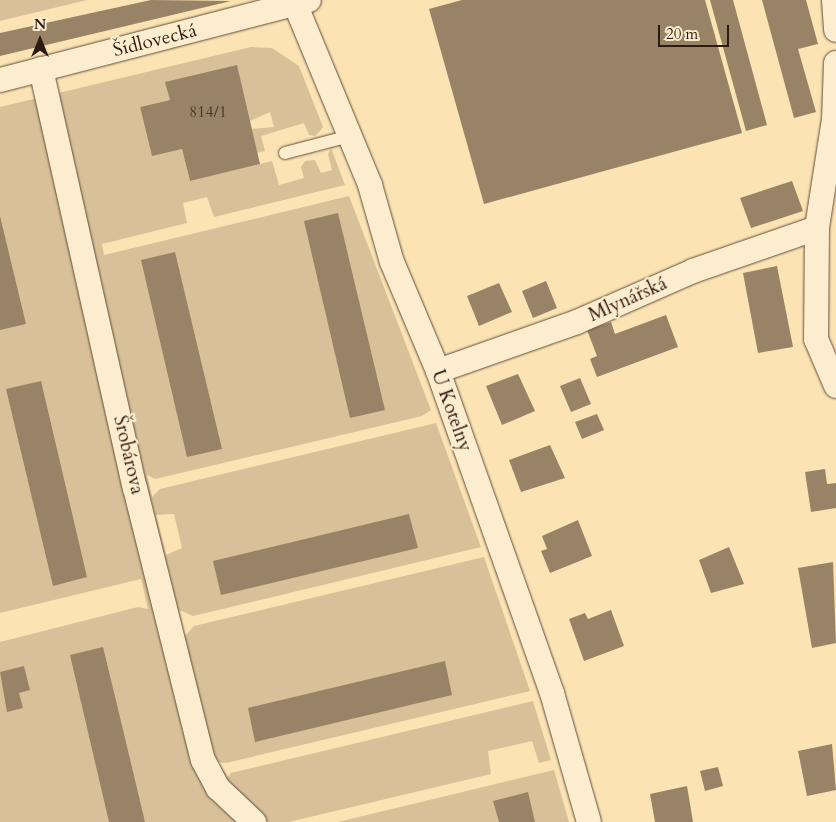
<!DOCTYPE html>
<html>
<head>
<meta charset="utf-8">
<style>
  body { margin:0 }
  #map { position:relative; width:836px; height:822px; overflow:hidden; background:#fbe3b3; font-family:Cardo,serif }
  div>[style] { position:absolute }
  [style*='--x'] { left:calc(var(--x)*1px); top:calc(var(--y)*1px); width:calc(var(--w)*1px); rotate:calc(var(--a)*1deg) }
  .green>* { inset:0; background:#d8c198 }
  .building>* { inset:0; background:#988366 }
  .roads { filter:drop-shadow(0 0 1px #604c3b) drop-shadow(0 0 1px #604c3b) }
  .lane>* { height:12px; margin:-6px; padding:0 6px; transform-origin:6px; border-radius:6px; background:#fcedce }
  .street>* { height:24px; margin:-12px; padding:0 12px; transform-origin:12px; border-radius:12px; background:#fcedce }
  span { translate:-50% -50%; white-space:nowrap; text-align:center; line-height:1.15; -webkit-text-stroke:4.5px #fcedce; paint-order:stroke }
  .number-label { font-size:16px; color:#473428 }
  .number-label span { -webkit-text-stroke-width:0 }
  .street-label { font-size:19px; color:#2c1a13 }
  .north { position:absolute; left:15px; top:15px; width:50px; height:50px; -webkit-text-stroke:4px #fcedce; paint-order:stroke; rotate:0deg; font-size:14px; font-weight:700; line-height:20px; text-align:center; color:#2c1a13 }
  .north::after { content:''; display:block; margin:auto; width:18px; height:22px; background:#2c1a13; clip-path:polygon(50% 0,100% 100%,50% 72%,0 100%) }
  .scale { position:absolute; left:658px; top:25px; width:71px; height:22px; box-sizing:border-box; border:2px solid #2c1a13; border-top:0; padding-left:6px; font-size:15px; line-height:18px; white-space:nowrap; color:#2c1a13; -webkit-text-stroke:4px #fcedce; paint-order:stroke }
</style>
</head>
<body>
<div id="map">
  <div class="green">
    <div style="clip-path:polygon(0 0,87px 0,0 21px)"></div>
    <div style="clip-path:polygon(evenodd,251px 47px,272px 48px,299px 66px,323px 127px,319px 132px,315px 136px,309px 135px,304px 123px,261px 136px,265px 151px,257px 153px,251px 129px,274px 127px,270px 112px,250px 121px,166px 83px,170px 100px,140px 107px,152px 155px,182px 149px,190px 181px,272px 161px,279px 185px,304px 178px,301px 167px,305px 161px,315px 160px,321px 173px,332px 170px,328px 154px,331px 148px,345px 185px,214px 217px,207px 197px,183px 203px,187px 223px,102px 244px,104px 255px,349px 196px,431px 410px,422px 416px,155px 479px,147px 475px,152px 497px,160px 489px,436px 423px,481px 547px,193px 616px,179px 610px,185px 636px,194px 626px,484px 557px,530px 691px,226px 763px,217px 762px,228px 777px,231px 773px,533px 701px,551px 760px,539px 763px,532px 741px,488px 751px,491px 774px,289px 822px,0 822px,0 642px,138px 607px,148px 609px,141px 579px,0 613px,0 107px,251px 47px,174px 514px,182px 548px,166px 555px,156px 515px,174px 514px)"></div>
    <div style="clip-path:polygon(554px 770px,569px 822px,338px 822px)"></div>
  </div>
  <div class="building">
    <div style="clip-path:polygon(151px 0,231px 1px,0 56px,0 33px)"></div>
    <div style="clip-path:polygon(462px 0,705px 0,742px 133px,484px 204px,429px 9px)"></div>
    <div style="clip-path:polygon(710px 0,733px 0,767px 125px,746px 131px)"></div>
    <div style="clip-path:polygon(762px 0,806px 0,818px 44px,798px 49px,816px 112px,794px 118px)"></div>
    <div style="clip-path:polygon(237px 65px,260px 164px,190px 181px,182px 149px,152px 156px,140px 107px,170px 100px,165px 82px)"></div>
    <div style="clip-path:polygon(792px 181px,803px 211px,751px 228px,740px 198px)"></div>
    <div style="clip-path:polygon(338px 213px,385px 410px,350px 418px,304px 221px)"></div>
    <div style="clip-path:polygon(0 216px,26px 324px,0 330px)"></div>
    <div style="clip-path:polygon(175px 252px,222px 449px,187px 457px,141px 260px)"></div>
    <div style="clip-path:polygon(777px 266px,793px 347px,758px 353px,743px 273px)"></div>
    <div style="clip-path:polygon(546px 281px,557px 308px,533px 318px,522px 291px)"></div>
    <div style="clip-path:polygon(499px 283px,512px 312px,479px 326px,467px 296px)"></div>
    <div style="clip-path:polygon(666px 315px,678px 347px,597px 377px,590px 359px,597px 356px,587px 330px,611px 322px,615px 334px)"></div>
    <div style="clip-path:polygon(518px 374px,535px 411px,502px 425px,486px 386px)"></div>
    <div style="clip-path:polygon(580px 378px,591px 404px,571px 412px,560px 386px)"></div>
    <div style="clip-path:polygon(41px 381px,87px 577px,53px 586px,6px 389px)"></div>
    <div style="clip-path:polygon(597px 414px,604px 430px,582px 439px,575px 422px)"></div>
    <div style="clip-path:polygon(550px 445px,565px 478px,521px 492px,509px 460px)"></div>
    <div style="clip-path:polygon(825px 469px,827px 484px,836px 483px,836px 508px,811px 512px,805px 472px)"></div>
    <div style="clip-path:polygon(409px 514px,418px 548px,221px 595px,213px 561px)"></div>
    <div style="clip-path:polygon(578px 520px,592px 556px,550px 573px,541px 551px,547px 549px,542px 536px)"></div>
    <div style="clip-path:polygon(729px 547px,744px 584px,711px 593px,699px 560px)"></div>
    <div style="clip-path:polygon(833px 562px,836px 643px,812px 648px,798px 568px)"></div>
    <div style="clip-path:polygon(611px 610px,624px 646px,584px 661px,569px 619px,585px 613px,588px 619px)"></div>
    <div style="clip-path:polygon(103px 647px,119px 713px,145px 822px,109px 822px,70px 655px)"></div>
    <div style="clip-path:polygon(445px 661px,452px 695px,255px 742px,248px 708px)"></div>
    <div style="clip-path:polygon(24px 666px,30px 690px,19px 693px,23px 708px,7px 712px,0 672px)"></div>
    <div style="clip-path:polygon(832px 744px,836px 790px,807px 796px,798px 751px)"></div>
    <div style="clip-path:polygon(718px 767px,723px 786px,705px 791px,700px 771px)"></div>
    <div style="clip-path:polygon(687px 786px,693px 822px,655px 822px,650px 794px)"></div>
    <div style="clip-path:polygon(528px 792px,535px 822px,499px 822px,493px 801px)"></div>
  </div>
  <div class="roads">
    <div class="lane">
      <div style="--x:285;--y:153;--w:67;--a:-14.7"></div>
    </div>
    <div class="street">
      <div style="--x:834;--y:0;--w:30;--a:86"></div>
      <div style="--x:296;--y:6;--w:194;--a:67.5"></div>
      <div style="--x:370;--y:185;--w:80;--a:74.1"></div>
      <div style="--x:392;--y:262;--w:118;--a:67.1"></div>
      <div style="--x:438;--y:371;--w:342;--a:70.5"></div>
      <div style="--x:552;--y:693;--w:134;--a:74"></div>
      <div style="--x:836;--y:63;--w:56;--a:92"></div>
      <div style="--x:834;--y:119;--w:110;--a:98.9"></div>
      <div style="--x:817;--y:228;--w:111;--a:90.5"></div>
      <div style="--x:816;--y:339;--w:51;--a:66.9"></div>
      <div style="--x:41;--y:69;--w:429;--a:77.4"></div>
      <div style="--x:135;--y:488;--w:280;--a:76"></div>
      <div style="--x:203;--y:760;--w:32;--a:62"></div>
      <div style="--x:218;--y:788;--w:50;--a:43.4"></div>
      <div style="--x:0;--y:80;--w:319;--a:-14.5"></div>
      <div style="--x:438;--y:371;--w:147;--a:-19.4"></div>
      <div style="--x:577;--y:322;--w:127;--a:-23.7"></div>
      <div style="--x:693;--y:271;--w:131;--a:-19.1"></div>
    </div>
  </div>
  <div class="number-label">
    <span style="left:208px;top:112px">814/1</span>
  </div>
  <div class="street-label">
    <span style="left:155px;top:41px;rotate:-14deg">Šídlovecká</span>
    <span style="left:628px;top:300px;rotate:-24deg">Mlynářská</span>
    <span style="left:451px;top:411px;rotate:70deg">U Kotelny</span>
    <span style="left:128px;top:455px;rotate:77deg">Šrobárova</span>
  </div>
  <div class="north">N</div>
  <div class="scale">20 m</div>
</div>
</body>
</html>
